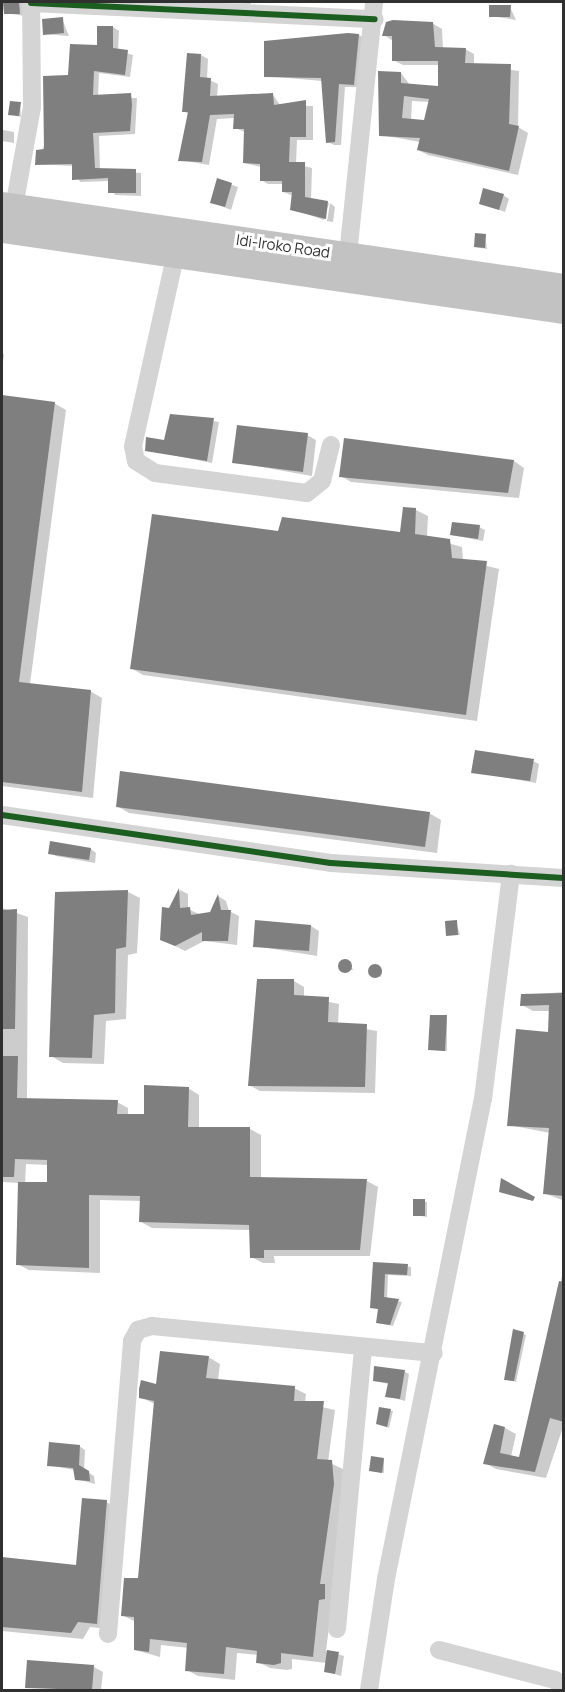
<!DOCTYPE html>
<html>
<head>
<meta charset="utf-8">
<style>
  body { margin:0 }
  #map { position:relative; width:565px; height:1692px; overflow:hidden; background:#fff; font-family:Manrope,sans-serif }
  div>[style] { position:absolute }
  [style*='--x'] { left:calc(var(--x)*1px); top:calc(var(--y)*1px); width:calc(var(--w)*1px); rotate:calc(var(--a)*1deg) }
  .shadow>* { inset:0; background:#0003 }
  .building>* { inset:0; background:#7f7f7f }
  .round { border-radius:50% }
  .minor>* { height:18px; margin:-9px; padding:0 9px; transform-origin:9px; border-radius:9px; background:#d4d4d4 }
  .highway>* { height:27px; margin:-13.5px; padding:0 13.5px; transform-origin:13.5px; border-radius:13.5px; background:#c2c2c2 }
  .cycleway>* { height:6px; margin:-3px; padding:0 3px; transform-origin:3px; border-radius:3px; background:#1b5e20 }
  span { translate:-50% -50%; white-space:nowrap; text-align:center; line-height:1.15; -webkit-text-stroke:6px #fff; paint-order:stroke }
  .street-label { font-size:15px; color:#303030 }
  .frame { position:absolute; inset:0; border:3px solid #303030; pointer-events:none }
</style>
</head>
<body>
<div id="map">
  <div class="shadow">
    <div style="clip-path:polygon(5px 2px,24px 2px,25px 16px,5px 13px)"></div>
    <div style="clip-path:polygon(201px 2px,251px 2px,251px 4px)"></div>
    <div style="clip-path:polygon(510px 7px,516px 20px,491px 16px)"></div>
    <div style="clip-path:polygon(62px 19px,69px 36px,44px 34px)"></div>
    <div style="clip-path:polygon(evenodd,432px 23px,442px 29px,443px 49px,465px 49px,474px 54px,474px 65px,519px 71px,518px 127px,528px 133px,518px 175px,428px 155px,418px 150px,420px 142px,381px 135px,401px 73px,410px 85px,439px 88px,440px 65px,403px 65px,393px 60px,393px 41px,384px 35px,432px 23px,412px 101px,429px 102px,425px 122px,411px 121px,412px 101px)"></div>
    <div style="clip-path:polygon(113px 27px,119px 31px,118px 51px,133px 55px,130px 77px,99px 73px,98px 97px,137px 98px,135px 134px,99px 136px,100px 170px,141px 173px,141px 196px,115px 195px,109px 181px,80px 182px,73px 166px,37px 164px,70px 76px)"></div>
    <div style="clip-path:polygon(359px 35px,365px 39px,360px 87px,345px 87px,341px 145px,334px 145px,328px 142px,322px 81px,266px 76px,265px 43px)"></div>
    <div style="clip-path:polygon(201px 55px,208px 59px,207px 79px,218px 84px,217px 97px,273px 95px,280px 105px,313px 106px,313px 140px,297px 140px,296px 164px,312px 168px,311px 200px,329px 203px,324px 220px,292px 209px,294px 196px,283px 192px,283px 184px,268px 184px,261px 180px,261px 167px,244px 163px,245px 132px,235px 128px,235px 118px,217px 119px,209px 165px,180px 160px,189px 114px,183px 111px)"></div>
    <div style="clip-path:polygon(20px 104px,21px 117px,11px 115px)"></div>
    <div style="clip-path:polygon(3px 130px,14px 132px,14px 143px,2px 141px)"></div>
    <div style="clip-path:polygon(218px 180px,238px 187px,231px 210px,212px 202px)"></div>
    <div style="clip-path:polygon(503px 195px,509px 199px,505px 212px,480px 203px)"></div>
    <div style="clip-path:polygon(330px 203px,335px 207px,333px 222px,327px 221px)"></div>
    <div style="clip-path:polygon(485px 235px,487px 249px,475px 247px)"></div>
    <div style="clip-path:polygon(2px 353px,4px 354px,2px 370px)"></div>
    <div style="clip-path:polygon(2px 397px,54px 403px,66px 410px,30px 684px,90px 691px,102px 698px,93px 798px,2px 786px)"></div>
    <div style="clip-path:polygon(171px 415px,219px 422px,212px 463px,147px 450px,166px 442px)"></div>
    <div style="clip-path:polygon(307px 435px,316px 440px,312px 476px,233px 462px)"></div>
    <div style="clip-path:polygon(514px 461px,524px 468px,519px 498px,351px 482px,341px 476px)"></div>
    <div style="clip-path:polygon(416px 510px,428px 516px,427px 537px,462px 547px,463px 560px,499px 569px,477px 721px,143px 675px,131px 668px,279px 533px,402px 534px)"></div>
    <div style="clip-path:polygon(479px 527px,485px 530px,483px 541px,451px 535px)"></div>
    <div style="clip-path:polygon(533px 761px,539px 764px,536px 783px,473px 772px)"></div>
    <div style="clip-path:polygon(117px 806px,429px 813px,441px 820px,437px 853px,129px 813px)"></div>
    <div style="clip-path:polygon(52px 843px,91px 849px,96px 853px,95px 863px,56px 856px,50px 853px)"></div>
    <div style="clip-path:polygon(180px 890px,188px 894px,188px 909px,199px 914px,211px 914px,218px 896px,226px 901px,229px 911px,239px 916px,237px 945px,204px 941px,185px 951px,161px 939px)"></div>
    <div style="clip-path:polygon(128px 892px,140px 898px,137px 953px,128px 955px,126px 1019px,106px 1021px,104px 1064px,63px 1063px,51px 1056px)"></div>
    <div style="clip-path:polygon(evenodd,2px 908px,28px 917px,27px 1100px,117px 1102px,128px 1108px,128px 1116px,145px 1116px,188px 1088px,199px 1095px,199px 1129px,250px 1129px,261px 1135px,261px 1179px,367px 1181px,378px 1187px,370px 1256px,274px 1256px,275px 1263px,263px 1263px,251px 1257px,251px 1230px,152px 1228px,141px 1222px,142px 1201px,100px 1200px,100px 1273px,29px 1270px,17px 1264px,20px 1183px,2px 1182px,2px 908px,26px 1164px,49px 1165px,49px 1184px,25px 1184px,26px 1164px)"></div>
    <div style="clip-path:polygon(456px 922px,460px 935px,447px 935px)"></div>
    <div style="clip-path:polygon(311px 926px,319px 931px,317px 956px,255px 946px)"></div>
    <div style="clip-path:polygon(346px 959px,348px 960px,353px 970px,342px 971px)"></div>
    <div style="clip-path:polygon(372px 967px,382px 970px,381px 977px,370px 974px)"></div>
    <div style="clip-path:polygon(294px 981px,304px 987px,304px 997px,339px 1004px,338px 1024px,377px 1031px,375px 1093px,260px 1091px,249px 1085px)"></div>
    <div style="clip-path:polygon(564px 992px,564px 1218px,562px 1200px,544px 1193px,550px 1133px,509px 1125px,549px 1034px,550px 1011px,533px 1011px,522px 1005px,523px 995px)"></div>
    <div style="clip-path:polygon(447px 1017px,447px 1051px,432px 1050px)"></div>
    <div style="clip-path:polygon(415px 1200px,427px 1202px,427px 1217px,415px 1215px)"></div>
    <div style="clip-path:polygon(374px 1264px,411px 1267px,411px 1276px,388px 1275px,387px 1299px,402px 1302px,393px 1326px,378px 1323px,380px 1310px,371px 1307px)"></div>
    <div style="clip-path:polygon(564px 1267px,564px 1424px,546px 1478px,496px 1469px,485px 1463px,505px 1428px,516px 1434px,511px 1457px,520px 1458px)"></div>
    <div style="clip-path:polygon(515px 1331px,526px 1335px,516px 1382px,508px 1380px)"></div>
    <div style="clip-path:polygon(208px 1357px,220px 1364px,218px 1380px,294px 1388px,306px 1394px,305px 1403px,335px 1410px,328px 1462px,343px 1469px,346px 1491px,326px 1651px,344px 1656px,341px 1676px,325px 1671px,327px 1663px,292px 1659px,292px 1669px,287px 1670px,270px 1668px,258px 1662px,258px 1655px,237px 1653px,235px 1680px,198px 1676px,187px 1670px,189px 1648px,161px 1645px,160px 1657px,135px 1650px,136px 1622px,122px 1615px,139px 1580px,155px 1404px,140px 1397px)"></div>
    <div style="clip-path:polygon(405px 1372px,409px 1374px,405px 1401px,387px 1396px,389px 1384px,374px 1381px)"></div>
    <div style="clip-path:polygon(380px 1409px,393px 1411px,389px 1428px,380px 1425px)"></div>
    <div style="clip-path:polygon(79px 1446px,85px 1450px,84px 1470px,94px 1476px,95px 1484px,76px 1479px,74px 1470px,49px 1465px)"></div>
    <div style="clip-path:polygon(384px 1459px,384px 1473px,370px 1470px)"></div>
    <div style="clip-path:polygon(106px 1502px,118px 1508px,108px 1629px,90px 1627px,83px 1639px,2px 1631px,2px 1559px,77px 1567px)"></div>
    <div style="clip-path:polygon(94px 1667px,103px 1672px,101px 1690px,26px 1687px)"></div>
  </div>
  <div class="building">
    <div style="clip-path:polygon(3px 2px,19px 2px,20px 14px,4px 14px)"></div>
    <div style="clip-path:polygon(489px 5px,511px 5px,510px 17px,489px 17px)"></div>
    <div style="clip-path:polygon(63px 17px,64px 33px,43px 35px,42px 19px)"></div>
    <div style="clip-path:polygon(evenodd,393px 20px,433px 22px,435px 47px,466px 48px,465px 63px,511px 64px,509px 124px,519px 126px,509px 171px,417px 150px,420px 138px,379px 136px,378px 71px,401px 72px,401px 83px,438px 86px,438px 61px,392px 61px,392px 36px,382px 36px,386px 22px,393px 20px,404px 96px,429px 99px,424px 120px,402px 118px,404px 96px)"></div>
    <div style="clip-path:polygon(97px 26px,113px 26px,113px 48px,128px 50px,125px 75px,94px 71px,93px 95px,131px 93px,132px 105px,130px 131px,93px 133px,95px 168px,136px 169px,136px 193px,108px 193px,108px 178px,72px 180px,72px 164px,35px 165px,36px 150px,44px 149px,43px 76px,68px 75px,70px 44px,97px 45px)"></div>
    <div style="clip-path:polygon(348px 33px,359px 34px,354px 85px,339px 84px,335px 142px,326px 143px,321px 78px,264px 77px,264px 41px)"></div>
    <div style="clip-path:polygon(187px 53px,201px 54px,200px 77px,211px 78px,210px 96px,273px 93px,274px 105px,306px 100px,306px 137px,290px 137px,289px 162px,305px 162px,305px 197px,328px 201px,326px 219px,290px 210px,292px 192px,282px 192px,282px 181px,260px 181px,260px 164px,243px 163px,244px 129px,233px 129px,234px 114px,210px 115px,202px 162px,178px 161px,188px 112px,182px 112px)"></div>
    <div style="clip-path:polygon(10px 101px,21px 102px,19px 116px,8px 115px)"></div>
    <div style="clip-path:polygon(217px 178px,232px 183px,225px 207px,210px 203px)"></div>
    <div style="clip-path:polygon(483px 188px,504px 194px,499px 210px,479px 204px)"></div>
    <div style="clip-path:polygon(475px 233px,486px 234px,485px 248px,474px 247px)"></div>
    <div style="clip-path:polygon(2px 395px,55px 402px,19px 682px,91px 690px,82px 792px,2px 782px)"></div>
    <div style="clip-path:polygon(170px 414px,214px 418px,207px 461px,145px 451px,146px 437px,164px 440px)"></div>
    <div style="clip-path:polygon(237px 425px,308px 433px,303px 472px,232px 463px)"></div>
    <div style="clip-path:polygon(344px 438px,514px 460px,508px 493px,339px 477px)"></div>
    <div style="clip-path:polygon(403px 507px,416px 508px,415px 534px,450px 539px,452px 558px,487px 561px,466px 715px,130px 669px,152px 514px,278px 531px,282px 517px,400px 532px)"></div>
    <div style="clip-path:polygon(452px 522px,480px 525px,478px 539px,450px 535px)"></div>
    <div style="clip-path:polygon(475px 750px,534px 759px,530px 781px,471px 773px)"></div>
    <div style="clip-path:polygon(120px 771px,430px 812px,425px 847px,116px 807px)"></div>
    <div style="clip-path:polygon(50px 841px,91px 848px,89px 860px,48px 854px)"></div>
    <div style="clip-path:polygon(179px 888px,180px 908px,190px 907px,191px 915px,210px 912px,218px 894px,221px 910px,231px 910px,228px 941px,202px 941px,202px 932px,175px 946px,160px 940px,162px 907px,169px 908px)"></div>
    <div style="clip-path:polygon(128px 890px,126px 947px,116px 949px,115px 1013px,94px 1015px,92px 1058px,49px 1057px,55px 892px)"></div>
    <div style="clip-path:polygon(17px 909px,15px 1029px,2px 1029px,2px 910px)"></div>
    <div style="clip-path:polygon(255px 920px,311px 925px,309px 951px,253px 947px)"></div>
    <div style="clip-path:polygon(457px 920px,458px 935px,446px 936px,445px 921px)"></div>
    <div class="round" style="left:338px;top:959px;width:14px;height:14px"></div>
    <div class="round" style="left:368px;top:964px;width:14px;height:14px"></div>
    <div style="clip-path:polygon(257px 979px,294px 979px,294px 995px,329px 997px,328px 1022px,367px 1024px,365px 1087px,248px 1086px)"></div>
    <div style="clip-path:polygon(564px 993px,564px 1196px,543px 1194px,549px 1128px,507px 1126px,516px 1029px,548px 1032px,549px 1005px,520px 1006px,521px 994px)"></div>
    <div style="clip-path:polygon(430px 1015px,447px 1015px,445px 1051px,428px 1050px)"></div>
    <div style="clip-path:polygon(2px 1056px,18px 1056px,17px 1098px,118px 1100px,117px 1114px,144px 1114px,144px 1085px,189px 1087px,188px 1127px,250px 1127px,250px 1177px,367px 1179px,360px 1250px,264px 1250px,264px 1258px,250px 1258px,249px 1225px,139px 1222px,140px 1196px,89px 1195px,89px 1268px,16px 1265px,18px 1182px,47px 1182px,47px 1160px,15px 1159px,14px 1177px,2px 1177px)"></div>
    <div style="clip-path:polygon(501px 1178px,535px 1197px,533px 1201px,499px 1192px)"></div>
    <div style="clip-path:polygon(413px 1199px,425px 1199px,425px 1216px,413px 1216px)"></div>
    <div style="clip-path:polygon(373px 1262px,408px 1264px,407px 1275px,385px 1274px,384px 1297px,399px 1299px,390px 1325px,376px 1323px,378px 1309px,370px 1308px)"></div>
    <div style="clip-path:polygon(559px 1281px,564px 1282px,564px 1422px,550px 1418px,535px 1472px,483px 1464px,494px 1424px,505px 1427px,500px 1453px,519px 1457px)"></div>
    <div style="clip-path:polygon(513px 1329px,524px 1332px,514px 1381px,504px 1380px)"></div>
    <div style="clip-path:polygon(160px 1351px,209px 1356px,206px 1378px,295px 1386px,294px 1401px,324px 1401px,317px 1459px,332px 1460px,334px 1484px,320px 1584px,325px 1584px,325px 1599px,319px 1600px,313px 1657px,281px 1653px,281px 1663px,274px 1665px,256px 1663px,257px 1651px,226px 1647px,224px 1674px,185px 1671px,187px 1643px,150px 1639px,149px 1652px,134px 1650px,134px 1617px,121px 1616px,124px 1578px,138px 1578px,154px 1401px,139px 1398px,139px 1389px,141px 1380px,156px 1384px)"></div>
    <div style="clip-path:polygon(374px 1366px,405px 1370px,400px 1399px,385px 1397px,388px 1383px,373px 1381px)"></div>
    <div style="clip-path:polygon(379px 1407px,391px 1409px,387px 1427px,376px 1424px)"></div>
    <div style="clip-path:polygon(49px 1442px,80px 1445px,79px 1465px,89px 1471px,90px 1481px,75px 1480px,73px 1468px,47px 1466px)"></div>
    <div style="clip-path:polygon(371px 1456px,384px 1458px,382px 1473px,369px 1471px)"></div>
    <div style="clip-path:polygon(82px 1498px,107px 1500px,97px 1624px,78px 1622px,71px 1633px,2px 1627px,2px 1557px,76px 1565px)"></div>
    <div style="clip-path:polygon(327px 1650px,339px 1652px,335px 1674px,324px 1672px)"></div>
    <div style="clip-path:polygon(27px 1660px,94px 1665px,92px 1690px,25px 1688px)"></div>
  </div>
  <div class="minor">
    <div style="--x:31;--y:3;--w:344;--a:2.7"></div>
    <div style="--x:14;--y:207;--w:102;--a:-79.8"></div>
    <div style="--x:32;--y:107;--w:105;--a:-90.5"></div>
    <div style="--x:348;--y:255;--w:254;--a:-84.1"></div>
    <div style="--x:175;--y:257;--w:194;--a:102.5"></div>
    <div style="--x:133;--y:446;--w:15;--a:79"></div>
    <div style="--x:136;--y:461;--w:22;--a:32"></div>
    <div style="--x:155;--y:473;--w:153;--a:7.5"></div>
    <div style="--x:307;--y:493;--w:19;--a:-39"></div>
    <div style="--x:322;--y:481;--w:37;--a:-76"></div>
    <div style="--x:2;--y:815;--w:332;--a:8.3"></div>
    <div style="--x:331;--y:863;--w:233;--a:3.7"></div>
    <div style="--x:337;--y:1629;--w:282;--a:-84.7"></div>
    <div style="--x:108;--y:1634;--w:294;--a:-85.3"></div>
    <div style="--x:132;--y:1341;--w:13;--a:-61"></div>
    <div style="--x:138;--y:1330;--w:15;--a:-16"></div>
    <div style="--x:152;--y:1326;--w:283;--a:5.5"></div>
    <div style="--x:439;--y:1650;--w:120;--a:14.5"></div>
    <div style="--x:555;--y:1680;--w:12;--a:42"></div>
    <div style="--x:369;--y:1690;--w:112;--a:-81.3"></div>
    <div style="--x:386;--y:1579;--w:490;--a:-78.6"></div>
    <div style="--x:483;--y:1099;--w:227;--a:-82.9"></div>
  </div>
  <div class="highway">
    <div style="--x:2;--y:205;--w:568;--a:8.3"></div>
    <div style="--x:2;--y:229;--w:568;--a:8.2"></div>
  </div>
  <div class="cycleway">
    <div style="--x:31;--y:3;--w:344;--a:2.7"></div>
    <div style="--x:2;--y:815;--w:332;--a:8.3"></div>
    <div style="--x:331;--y:863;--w:233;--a:3.7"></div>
  </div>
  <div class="street-label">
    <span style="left:283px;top:246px;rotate:8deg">Idi-Iroko Road</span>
  </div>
  <div class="frame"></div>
</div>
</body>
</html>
